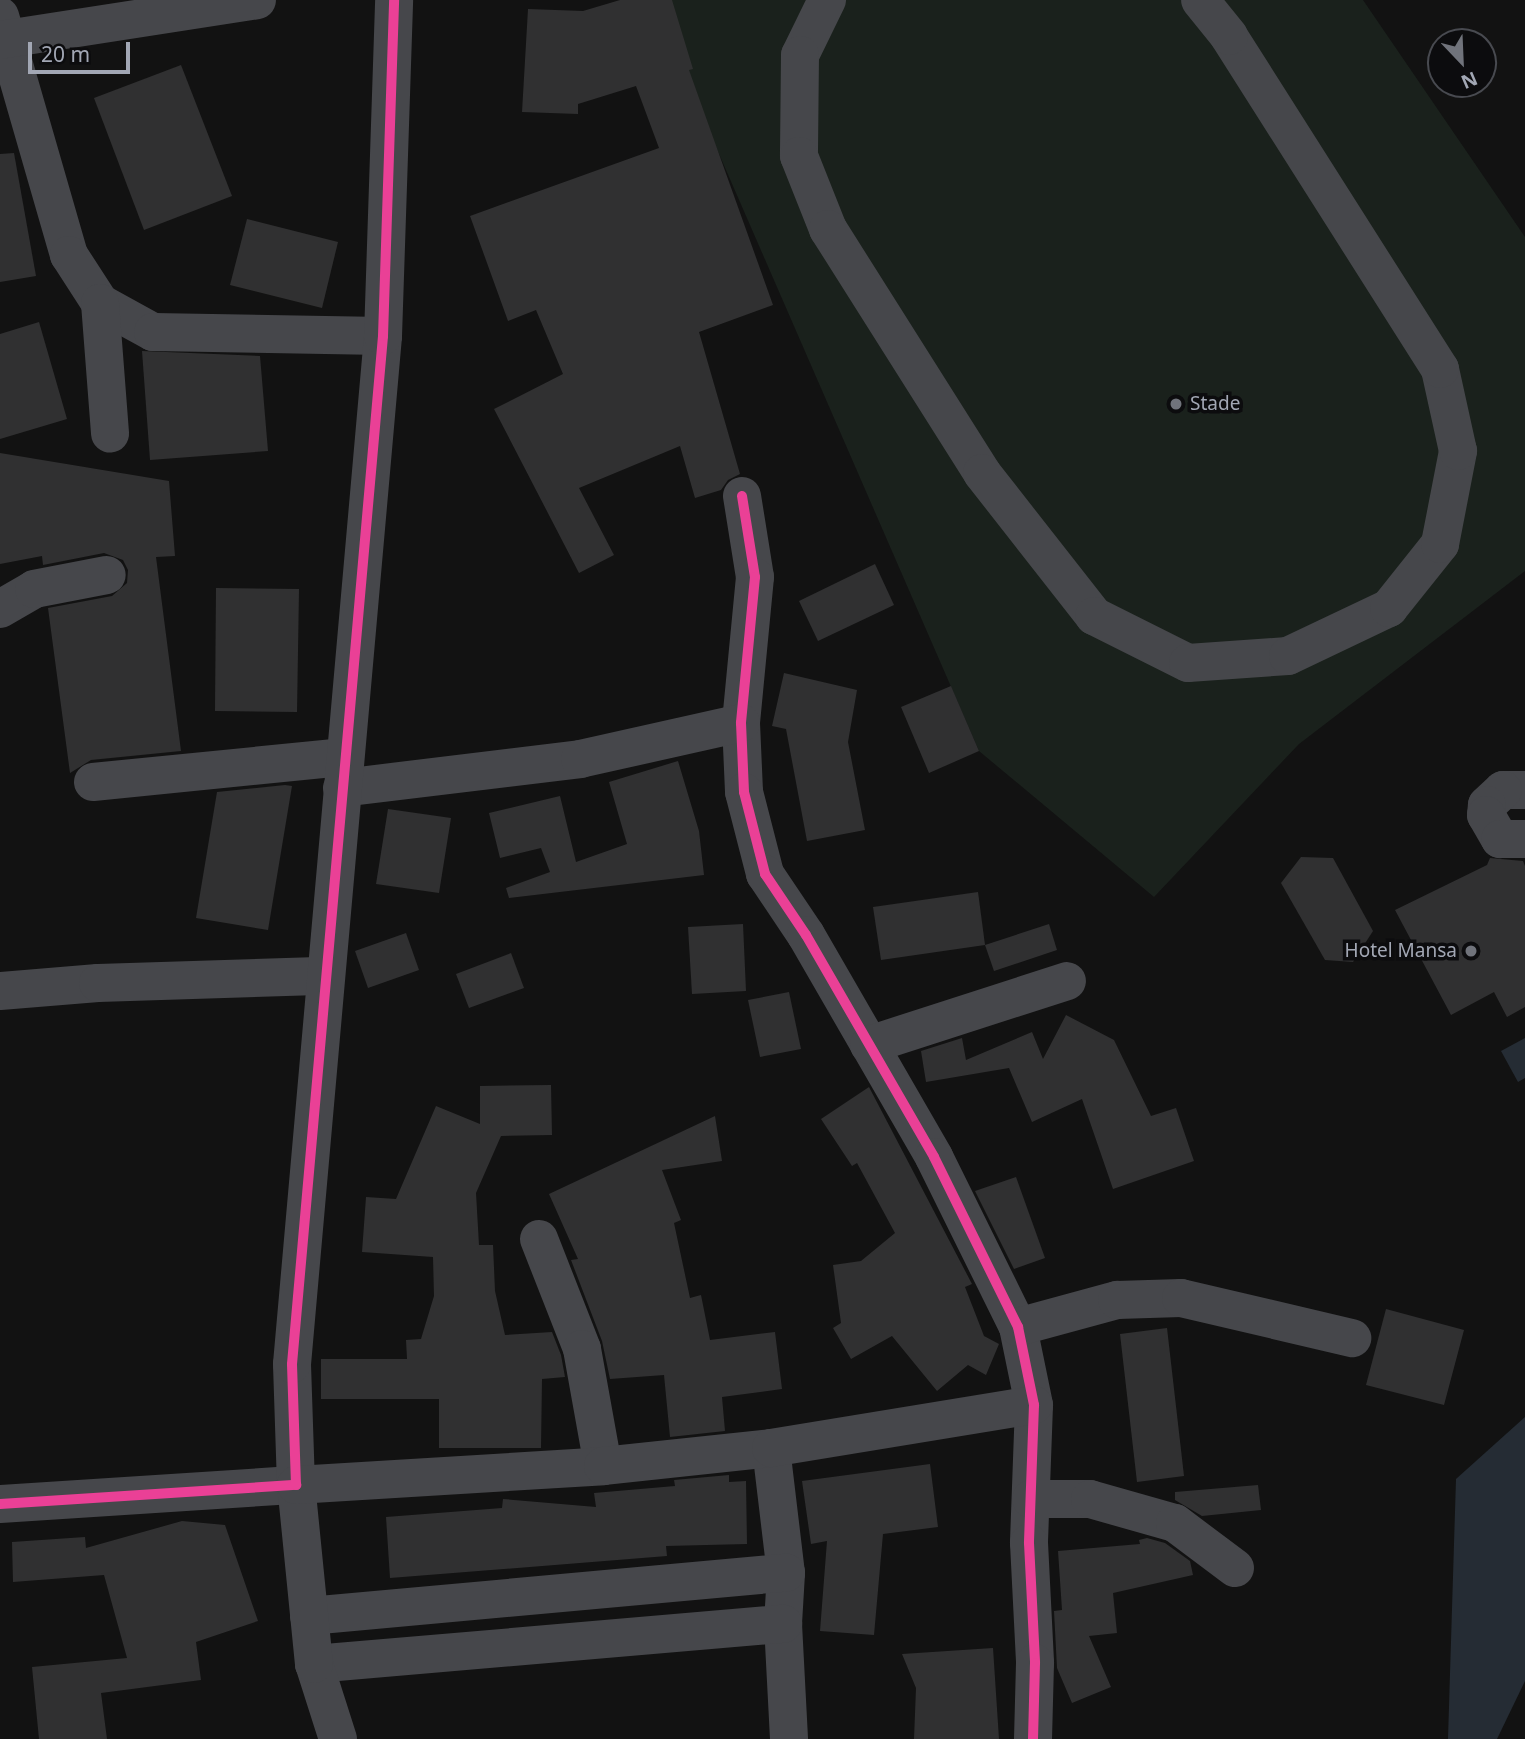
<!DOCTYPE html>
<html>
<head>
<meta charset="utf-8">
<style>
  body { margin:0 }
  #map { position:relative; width:1525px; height:1739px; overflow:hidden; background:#121212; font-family:"Noto Sans",sans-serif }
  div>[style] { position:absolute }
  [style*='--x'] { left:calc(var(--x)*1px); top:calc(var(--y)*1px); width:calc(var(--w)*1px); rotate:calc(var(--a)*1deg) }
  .green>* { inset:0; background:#1a211c }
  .water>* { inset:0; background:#252c34 }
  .building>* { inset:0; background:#303031 }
  .minor>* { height:38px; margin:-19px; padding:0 19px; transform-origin:19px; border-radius:19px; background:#46474b }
  .cycleway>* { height:10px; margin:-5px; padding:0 5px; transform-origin:5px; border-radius:5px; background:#ea4096 }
  .dots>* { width:19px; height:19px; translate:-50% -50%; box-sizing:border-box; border:4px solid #0c0c0e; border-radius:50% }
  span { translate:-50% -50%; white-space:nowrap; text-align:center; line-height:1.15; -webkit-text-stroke:7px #0c0c0e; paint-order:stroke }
  .poi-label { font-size:19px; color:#a2a7b4 }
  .left { translate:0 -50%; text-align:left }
  .right { translate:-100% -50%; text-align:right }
  .north { position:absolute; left:1427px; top:28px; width:70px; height:70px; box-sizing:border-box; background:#0c0c0e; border:2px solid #484a50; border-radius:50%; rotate:157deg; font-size:19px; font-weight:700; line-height:28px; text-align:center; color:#a2a7b4 }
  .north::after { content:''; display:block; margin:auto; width:24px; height:32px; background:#70737b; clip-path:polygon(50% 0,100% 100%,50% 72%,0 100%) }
  .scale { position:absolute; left:28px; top:42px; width:102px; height:32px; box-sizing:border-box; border:4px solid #a2a7b4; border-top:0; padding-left:9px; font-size:21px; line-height:24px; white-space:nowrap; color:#a2a7b4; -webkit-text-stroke:5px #0c0c0e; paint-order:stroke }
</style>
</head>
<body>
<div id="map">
  <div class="green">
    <div style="clip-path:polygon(652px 0,1363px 0,1525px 237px,1525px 571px,1299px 744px,1154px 897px,979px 751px)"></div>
  </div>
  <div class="water">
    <div style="clip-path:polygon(1525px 1038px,1525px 1078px,1518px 1082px,1501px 1051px)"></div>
    <div style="clip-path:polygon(1525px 1417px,1525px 1681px,1497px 1739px,1448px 1739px,1456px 1479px)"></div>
  </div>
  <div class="building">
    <div style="clip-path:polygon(620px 0,672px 0,693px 69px,689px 70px,773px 305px,699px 332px,740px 474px,728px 480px,721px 490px,695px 498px,680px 446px,579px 488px,614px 555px,579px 573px,494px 409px,563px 374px,536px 310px,508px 321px,470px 216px,659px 148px,636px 86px,578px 104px,578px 114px,522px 112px,528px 9px,583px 11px)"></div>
    <div style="clip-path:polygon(181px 65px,232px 196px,144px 230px,94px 98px)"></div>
    <div style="clip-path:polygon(14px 153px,36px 276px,0 282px,0 154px)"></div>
    <div style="clip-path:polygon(247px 219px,338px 242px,322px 308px,230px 285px)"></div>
    <div style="clip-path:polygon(39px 322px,67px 419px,0 439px,0 334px)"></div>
    <div style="clip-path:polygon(142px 351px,260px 356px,268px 451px,150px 460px)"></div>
    <div style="clip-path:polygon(0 453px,169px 481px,175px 556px,156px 557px,181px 751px,91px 760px,70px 773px,48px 608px,112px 596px,127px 583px,128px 570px,123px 560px,104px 553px,43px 565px,42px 556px,0 564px)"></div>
    <div style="clip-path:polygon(875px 564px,894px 605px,818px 641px,799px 601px)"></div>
    <div style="clip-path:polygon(216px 588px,299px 589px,297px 712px,215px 711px)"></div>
    <div style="clip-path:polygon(784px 673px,857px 690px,848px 742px,865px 830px,807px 841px,786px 729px,772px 726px)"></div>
    <div style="clip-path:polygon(951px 686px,979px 751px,929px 773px,901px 707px)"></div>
    <div style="clip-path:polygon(678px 761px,699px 831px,704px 875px,509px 898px,506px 888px,550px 872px,541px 848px,500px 858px,489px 813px,560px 796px,576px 862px,627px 844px,609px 782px)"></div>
    <div style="clip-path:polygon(285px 785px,292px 786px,268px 930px,196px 918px,217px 792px)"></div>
    <div style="clip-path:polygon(388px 809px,451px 818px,439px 893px,376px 884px)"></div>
    <div style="clip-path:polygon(1301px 857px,1333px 858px,1373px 931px,1353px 962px,1325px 960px,1281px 883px)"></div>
    <div style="clip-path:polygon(1490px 858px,1523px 861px,1525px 866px,1525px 1007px,1507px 1017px,1494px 992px,1451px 1015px,1395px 910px,1487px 865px)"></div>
    <div style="clip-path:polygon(978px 892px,985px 945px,881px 960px,873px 907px)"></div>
    <div style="clip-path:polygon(743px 924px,746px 991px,692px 994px,688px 927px)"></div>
    <div style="clip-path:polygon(1049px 924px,1057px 950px,994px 971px,985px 945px)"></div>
    <div style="clip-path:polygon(406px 933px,419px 970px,368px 988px,355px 951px)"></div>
    <div style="clip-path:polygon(511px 953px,524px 988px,469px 1008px,456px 974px)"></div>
    <div style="clip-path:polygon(789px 992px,801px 1049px,760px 1057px,748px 1000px)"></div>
    <div style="clip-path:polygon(1066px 1015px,1114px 1040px,1151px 1116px,1176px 1108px,1194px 1161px,1113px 1189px,1082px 1099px,1032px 1122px,1009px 1068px,926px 1082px,921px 1051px,962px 1038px,966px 1060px,1032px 1032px,1043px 1059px)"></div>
    <div style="clip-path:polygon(551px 1085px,552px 1135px,501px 1136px,476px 1193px,479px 1245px,493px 1245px,495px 1291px,505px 1335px,552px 1332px,561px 1355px,565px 1377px,542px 1379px,541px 1448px,439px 1448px,439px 1399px,321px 1399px,321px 1359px,407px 1359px,406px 1340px,421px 1339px,434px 1296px,433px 1257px,362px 1252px,366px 1197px,396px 1199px,436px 1106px,480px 1124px,480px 1086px)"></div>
    <div style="clip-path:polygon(869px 1087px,972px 1284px,965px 1287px,984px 1336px,999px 1344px,986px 1375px,968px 1365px,937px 1391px,892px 1336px,851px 1359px,833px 1328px,841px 1323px,833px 1265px,861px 1261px,895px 1233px,857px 1163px,852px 1166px,821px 1119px)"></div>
    <div style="clip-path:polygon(715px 1116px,722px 1161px,662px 1170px,681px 1220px,674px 1223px,690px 1298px,701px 1295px,710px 1340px,775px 1332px,782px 1389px,722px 1397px,725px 1431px,670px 1437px,664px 1375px,610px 1379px,602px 1341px,571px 1260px,578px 1259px,549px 1194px)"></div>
    <div style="clip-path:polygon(1016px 1177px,1045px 1258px,1014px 1269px,975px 1191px)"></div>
    <div style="clip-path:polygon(1386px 1309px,1464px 1330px,1444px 1405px,1366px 1385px)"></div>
    <div style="clip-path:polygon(1167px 1328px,1184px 1476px,1137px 1482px,1120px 1334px)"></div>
    <div style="clip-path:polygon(930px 1464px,938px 1527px,883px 1534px,874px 1635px,820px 1631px,827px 1541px,811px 1544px,802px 1481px)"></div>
    <div style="clip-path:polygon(729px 1475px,729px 1482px,746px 1481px,747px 1544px,666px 1546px,667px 1556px,390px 1578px,386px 1517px,502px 1508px,503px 1499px,596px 1507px,594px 1493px,675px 1486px,674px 1480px)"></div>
    <div style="clip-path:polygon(1258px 1485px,1261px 1510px,1202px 1516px,1175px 1500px,1175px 1492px)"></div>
    <div style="clip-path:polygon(182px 1521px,225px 1525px,258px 1621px,196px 1642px,201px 1680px,101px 1693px,107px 1739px,39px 1739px,32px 1667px,127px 1658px,104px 1575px,13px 1582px,12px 1542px,85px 1537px,86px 1548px)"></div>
    <div style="clip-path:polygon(1147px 1538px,1165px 1543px,1190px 1561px,1193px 1575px,1113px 1593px,1117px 1633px,1089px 1636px,1111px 1687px,1072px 1703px,1057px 1668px,1054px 1611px,1062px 1610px,1058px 1551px,1140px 1544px,1139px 1540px)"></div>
    <div style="clip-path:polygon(993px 1648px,999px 1739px,914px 1739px,916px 1688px,902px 1654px)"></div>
  </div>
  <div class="minor">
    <div style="--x:827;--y:0;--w:61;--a:116.1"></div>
    <div style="--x:800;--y:55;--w:101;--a:90.6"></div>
    <div style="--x:799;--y:156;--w:79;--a:68.3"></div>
    <div style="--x:828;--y:229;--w:289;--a:57.7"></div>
    <div style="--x:982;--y:473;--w:182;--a:51.9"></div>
    <div style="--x:1094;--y:616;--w:105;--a:26.6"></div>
    <div style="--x:1188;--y:663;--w:100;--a:-4"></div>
    <div style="--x:1288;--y:656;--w:112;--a:-25.4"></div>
    <div style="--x:1389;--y:608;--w:82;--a:-51.4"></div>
    <div style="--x:1440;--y:544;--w:95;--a:-79"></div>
    <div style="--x:1458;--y:451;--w:84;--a:-102.4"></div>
    <div style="--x:1440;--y:369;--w:394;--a:-122.4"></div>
    <div style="--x:1229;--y:36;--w:46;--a:-128.9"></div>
    <div style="--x:0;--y:16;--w:249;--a:73.9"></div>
    <div style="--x:69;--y:255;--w:57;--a:57.1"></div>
    <div style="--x:100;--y:303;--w:60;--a:28.7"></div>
    <div style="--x:153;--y:332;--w:230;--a:1"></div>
    <div style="--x:0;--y:40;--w:260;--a:-8.8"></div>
    <div style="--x:100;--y:303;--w:131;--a:85.6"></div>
    <div style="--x:742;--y:496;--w:82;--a:80.9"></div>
    <div style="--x:755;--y:577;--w:147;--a:95.5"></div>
    <div style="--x:741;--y:723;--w:69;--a:87.5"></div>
    <div style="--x:744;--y:792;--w:85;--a:75.6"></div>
    <div style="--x:765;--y:874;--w:73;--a:56.1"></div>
    <div style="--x:806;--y:935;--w:256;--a:60"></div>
    <div style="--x:934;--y:1157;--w:190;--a:63.7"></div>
    <div style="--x:1018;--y:1327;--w:80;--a:78.4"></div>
    <div style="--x:1034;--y:1405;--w:138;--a:92.1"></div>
    <div style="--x:1029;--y:1543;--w:120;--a:87.1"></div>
    <div style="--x:1035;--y:1663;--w:76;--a:91.5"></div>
    <div style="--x:0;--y:609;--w:39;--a:-30"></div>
    <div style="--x:34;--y:589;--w:74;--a:-10.9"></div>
    <div style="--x:93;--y:782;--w:253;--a:-5.7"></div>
    <div style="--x:342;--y:788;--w:240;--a:-6.9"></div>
    <div style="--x:580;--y:759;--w:165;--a:-12.6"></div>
    <div style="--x:1525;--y:790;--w:22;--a:180"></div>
    <div style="--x:1503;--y:790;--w:22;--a:137"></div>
    <div style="--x:1487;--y:805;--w:10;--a:96"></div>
    <div style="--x:1486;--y:815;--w:28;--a:60"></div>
    <div style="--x:1500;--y:839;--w:25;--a:0"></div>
    <div style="--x:0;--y:991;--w:98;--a:-4.7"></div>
    <div style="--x:98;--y:983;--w:228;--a:-1.8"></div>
    <div style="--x:869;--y:1045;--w:208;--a:-17.9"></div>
    <div style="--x:539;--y:1239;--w:118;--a:68.6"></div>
    <div style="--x:582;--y:1349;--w:119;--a:79.8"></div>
    <div style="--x:1018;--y:1327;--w:103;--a:-15.3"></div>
    <div style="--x:1117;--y:1300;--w:64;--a:-1.8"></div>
    <div style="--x:1181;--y:1298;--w:176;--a:13.2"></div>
    <div style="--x:771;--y:1448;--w:126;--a:83.2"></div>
    <div style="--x:786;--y:1573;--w:51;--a:93.4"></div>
    <div style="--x:783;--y:1624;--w:115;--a:87"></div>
    <div style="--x:1031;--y:1499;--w:59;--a:0"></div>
    <div style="--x:1090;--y:1499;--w:88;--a:15.8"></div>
    <div style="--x:1175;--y:1523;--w:75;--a:36.9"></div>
    <div style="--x:0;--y:1504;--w:297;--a:-3.7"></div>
    <div style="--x:296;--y:1485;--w:121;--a:-91.9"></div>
    <div style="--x:292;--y:1364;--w:1032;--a:-84.94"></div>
    <div style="--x:383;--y:336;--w:336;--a:-88.1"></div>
    <div style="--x:309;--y:1616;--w:479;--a:-5.2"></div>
    <div style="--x:314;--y:1664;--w:471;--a:-4.9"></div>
    <div style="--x:338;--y:1739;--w:79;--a:-107.7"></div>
    <div style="--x:314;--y:1664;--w:180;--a:-95.7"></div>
    <div style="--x:296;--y:1485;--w:308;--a:-3.5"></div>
    <div style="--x:603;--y:1466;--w:169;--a:-6.1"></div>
    <div style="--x:771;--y:1448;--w:266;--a:-9.3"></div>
  </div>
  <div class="cycleway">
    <div style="--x:742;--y:496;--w:82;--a:80.9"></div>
    <div style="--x:755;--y:577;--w:147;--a:95.5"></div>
    <div style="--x:741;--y:723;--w:69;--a:87.5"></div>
    <div style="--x:744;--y:792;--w:85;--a:75.6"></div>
    <div style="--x:765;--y:874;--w:73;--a:56.1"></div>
    <div style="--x:806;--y:935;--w:256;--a:60"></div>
    <div style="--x:934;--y:1157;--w:190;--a:63.7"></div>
    <div style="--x:1018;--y:1327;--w:80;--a:78.4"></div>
    <div style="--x:1034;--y:1405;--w:138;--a:92.1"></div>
    <div style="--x:1029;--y:1543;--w:120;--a:87.1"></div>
    <div style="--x:1035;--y:1663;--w:76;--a:91.5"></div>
    <div style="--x:0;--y:1504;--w:297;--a:-3.7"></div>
    <div style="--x:296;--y:1485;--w:121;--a:-91.9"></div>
    <div style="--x:292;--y:1364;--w:1032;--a:-84.94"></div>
    <div style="--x:383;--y:336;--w:336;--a:-88.1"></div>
  </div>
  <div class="dots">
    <div style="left:1176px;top:404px;background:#70737b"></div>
    <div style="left:1471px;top:951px;background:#70737b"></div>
  </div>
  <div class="poi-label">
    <span class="left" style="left:1190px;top:404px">Stade</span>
    <span class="right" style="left:1457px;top:951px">Hotel Mansa</span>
  </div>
  <div class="north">N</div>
  <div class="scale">20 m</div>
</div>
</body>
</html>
